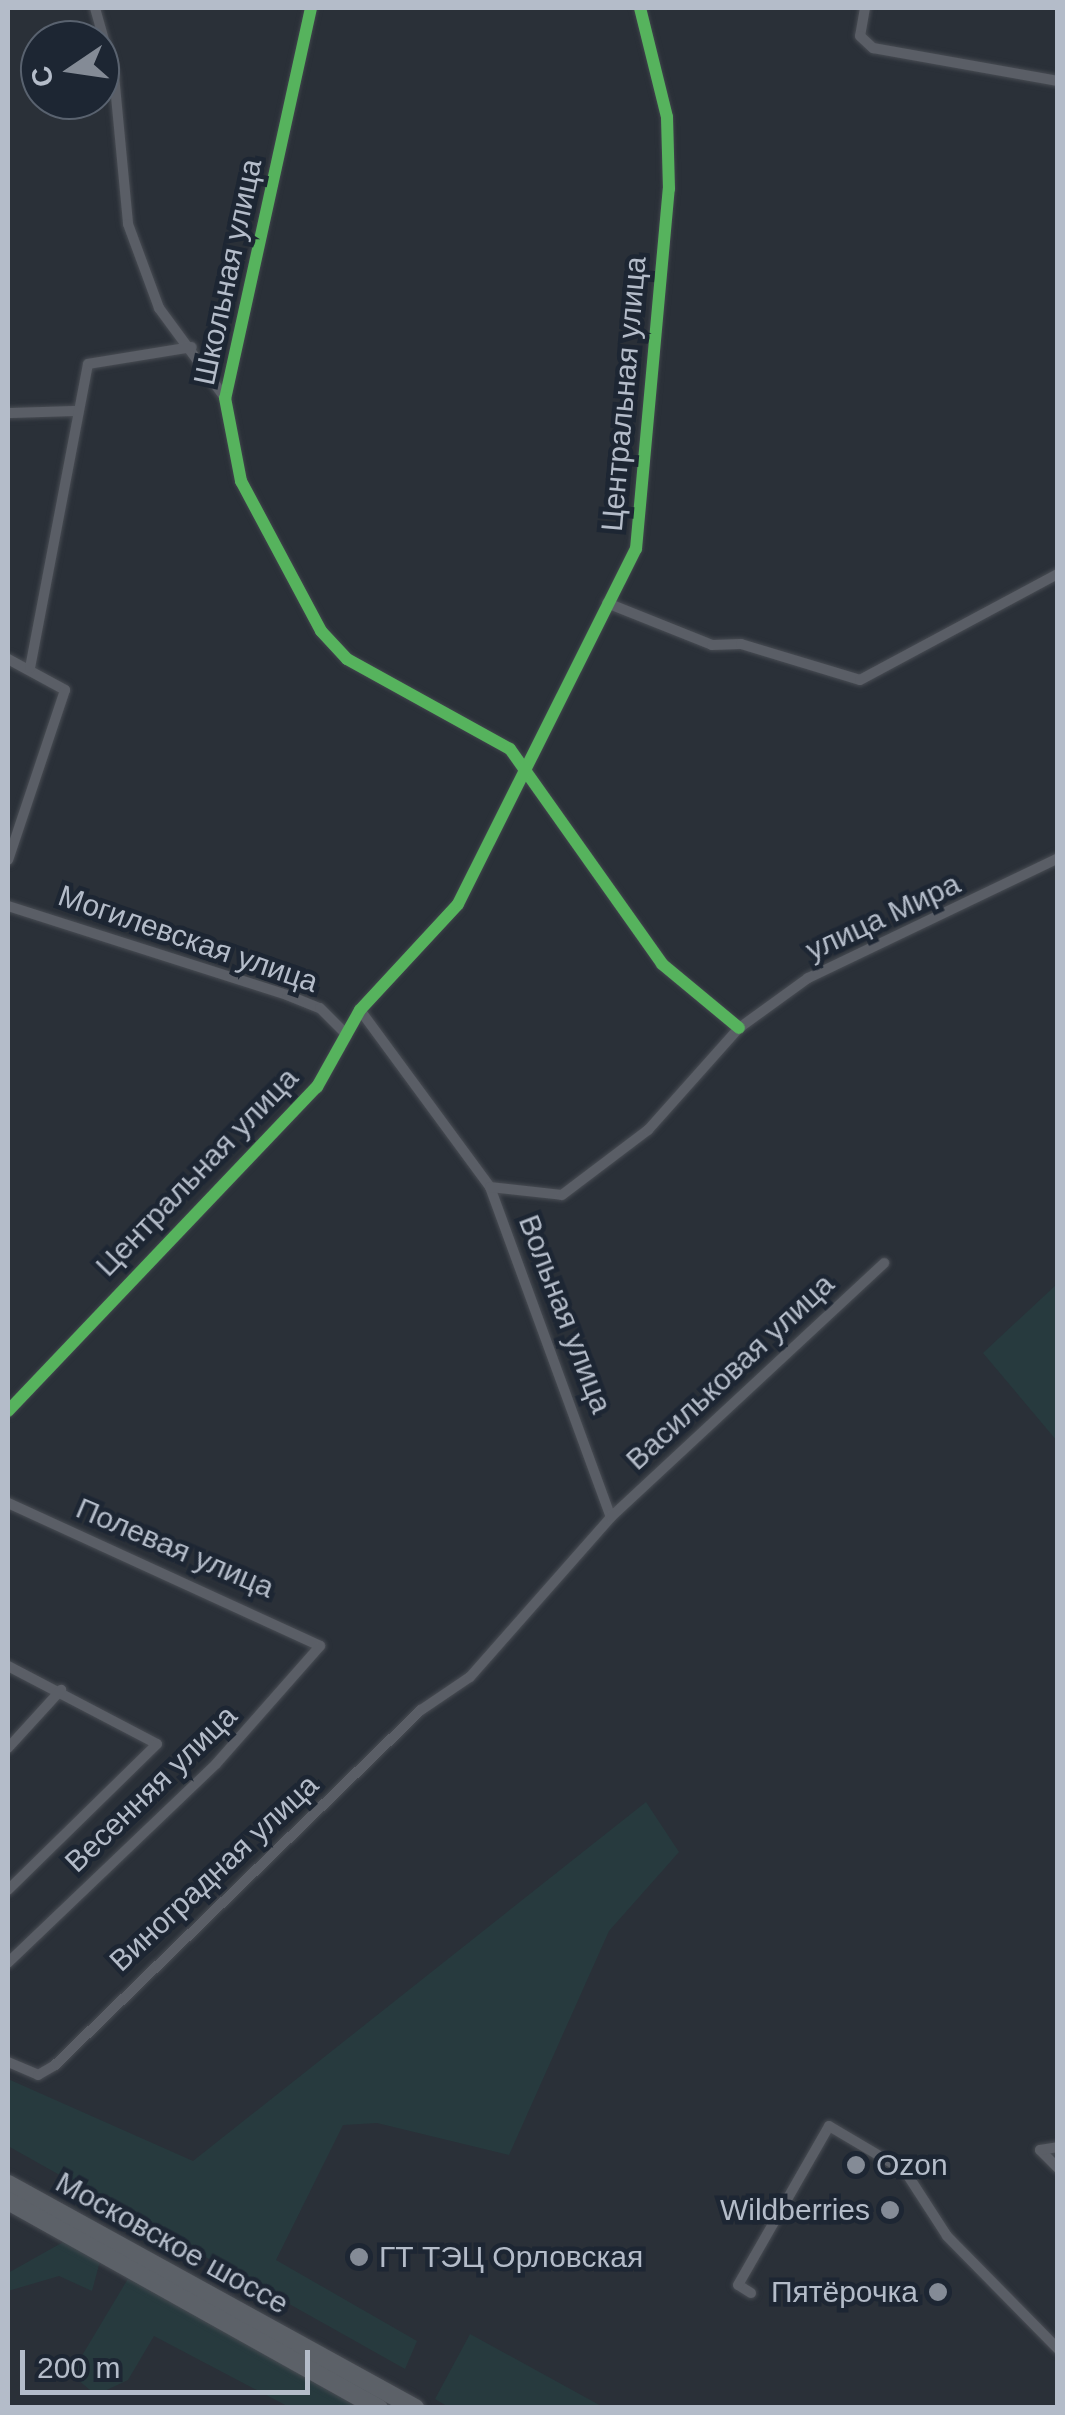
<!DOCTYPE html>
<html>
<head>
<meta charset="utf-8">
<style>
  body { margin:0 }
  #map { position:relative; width:1065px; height:2415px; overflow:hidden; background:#2a3038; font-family:Arial,sans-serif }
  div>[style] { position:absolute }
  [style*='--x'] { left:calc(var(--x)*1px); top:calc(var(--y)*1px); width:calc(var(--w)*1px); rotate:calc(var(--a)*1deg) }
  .green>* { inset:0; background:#273a3e }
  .roads { filter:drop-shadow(0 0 2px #484c53) drop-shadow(0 0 2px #484c53) }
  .minor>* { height:10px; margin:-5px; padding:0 5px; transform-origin:5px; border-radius:5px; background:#5a5e66 }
  .primary>* { height:18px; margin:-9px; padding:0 9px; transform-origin:9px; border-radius:9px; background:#5c6168 }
  .cycleway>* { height:12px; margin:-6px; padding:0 6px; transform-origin:6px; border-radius:6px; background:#56b35d }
  .dots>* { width:28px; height:28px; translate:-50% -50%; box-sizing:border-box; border:5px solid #1d2633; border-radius:50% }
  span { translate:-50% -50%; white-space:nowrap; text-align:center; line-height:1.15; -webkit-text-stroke:9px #1d2633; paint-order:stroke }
  .street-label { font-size:30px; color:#b4bcc9 }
  .poi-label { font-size:30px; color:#b4bcc9 }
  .left { translate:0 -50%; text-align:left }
  .right { translate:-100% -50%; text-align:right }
  .frame { position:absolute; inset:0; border:10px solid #b4bcc9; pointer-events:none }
  .north { position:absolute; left:20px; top:20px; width:100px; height:100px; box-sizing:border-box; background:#1d2633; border:2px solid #59626f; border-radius:50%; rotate:257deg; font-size:28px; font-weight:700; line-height:40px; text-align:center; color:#b4bcc9 }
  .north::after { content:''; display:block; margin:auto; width:35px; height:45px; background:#848b96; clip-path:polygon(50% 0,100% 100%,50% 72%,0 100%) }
  .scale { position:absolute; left:20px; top:2350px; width:290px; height:45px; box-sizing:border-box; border:5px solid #b4bcc9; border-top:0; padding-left:12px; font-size:30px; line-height:35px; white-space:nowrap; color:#b4bcc9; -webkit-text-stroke:8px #1d2633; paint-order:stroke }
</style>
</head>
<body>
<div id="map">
  <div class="green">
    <div style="clip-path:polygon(1057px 1284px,1057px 1441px,983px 1353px)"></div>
    <div style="clip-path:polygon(646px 1802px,679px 1852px,609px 1931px,509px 2155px,377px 2123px,343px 2125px,276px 2260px,417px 2341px,405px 2369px,8px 2146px,8px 2079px,193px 2161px)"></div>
    <div style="clip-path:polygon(65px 2241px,100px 2261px,92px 2291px,59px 2276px,8px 2291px,8px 2273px)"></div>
    <div style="clip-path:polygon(129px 2277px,333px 2392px,356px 2407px,289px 2407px,154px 2336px,128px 2380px,96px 2395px,71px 2374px)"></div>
    <div style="clip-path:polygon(470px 2334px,603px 2407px,450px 2408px,435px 2399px)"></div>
  </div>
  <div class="roads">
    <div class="minor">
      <div style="--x:95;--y:8;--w:70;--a:74.2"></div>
      <div style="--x:114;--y:75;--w:150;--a:84.6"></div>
      <div style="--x:128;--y:224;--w:90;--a:69.7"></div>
      <div style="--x:159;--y:308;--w:112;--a:53.7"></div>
      <div style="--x:311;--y:8;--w:399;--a:102.4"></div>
      <div style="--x:225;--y:398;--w:85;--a:79.1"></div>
      <div style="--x:241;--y:481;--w:170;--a:61.9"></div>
      <div style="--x:321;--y:631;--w:38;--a:47"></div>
      <div style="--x:347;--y:659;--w:186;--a:28.9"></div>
      <div style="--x:510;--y:749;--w:263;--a:54.7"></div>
      <div style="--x:662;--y:964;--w:100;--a:39.7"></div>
      <div style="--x:865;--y:8;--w:28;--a:100"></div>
      <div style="--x:860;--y:36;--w:18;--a:43"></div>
      <div style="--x:873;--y:48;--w:188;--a:10.1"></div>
      <div style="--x:8;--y:413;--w:69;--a:-1.7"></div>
      <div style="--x:607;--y:603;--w:113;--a:21.8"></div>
      <div style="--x:712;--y:645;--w:29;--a:-2"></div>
      <div style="--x:741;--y:644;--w:124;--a:16.8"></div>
      <div style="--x:860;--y:680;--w:225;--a:-28.2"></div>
      <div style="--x:8;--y:659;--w:65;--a:28.5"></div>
      <div style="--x:65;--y:690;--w:179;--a:108.5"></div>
      <div style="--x:30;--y:668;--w:309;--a:-79.2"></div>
      <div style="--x:88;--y:364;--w:105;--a:-9.3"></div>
      <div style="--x:8;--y:906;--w:293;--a:17.7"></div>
      <div style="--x:287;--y:995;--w:35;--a:22"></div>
      <div style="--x:320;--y:1008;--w:35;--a:45"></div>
      <div style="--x:360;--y:1010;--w:220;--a:53.7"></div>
      <div style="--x:490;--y:1187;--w:351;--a:69.9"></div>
      <div style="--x:490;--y:1187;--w:72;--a:6.3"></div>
      <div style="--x:562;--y:1195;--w:108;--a:-37.1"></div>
      <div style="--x:648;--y:1130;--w:137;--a:-48.3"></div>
      <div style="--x:739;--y:1028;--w:85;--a:-35.9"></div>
      <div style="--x:808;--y:978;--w:277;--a:-25.6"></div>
      <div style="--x:8;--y:1411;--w:448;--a:-46.4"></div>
      <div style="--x:317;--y:1087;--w:88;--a:-60.8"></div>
      <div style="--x:360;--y:1010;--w:144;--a:-47.2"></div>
      <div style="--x:458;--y:904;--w:397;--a:-63.4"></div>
      <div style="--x:636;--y:549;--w:362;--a:-84.8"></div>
      <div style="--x:669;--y:189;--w:72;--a:-91.6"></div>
      <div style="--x:667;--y:117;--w:112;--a:-103.9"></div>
      <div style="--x:8;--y:1503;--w:343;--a:24.6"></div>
      <div style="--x:320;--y:1646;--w:157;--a:131.4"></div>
      <div style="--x:216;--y:1764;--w:288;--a:136.3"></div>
      <div style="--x:8;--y:1666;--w:168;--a:27.6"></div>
      <div style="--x:157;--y:1744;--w:209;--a:135.6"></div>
      <div style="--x:8;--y:1748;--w:79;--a:-47.6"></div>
      <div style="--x:8;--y:2062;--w:33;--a:23"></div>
      <div style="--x:38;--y:2075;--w:20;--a:-30"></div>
      <div style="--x:55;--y:2065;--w:510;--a:-44.13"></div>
      <div style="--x:421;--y:1710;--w:59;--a:-34"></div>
      <div style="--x:470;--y:1677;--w:213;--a:-48.6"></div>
      <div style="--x:611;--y:1517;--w:373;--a:-42.9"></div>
      <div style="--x:1040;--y:2150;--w:25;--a:45"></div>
      <div style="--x:1040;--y:2150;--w:18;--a:-9"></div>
      <div style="--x:751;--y:2293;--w:15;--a:-148"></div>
      <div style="--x:738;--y:2285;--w:183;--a:-60.2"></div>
      <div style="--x:829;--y:2126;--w:88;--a:30.6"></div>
      <div style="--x:905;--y:2171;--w:77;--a:57.1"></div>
      <div style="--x:947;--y:2236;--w:158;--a:45.5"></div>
    </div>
    <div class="primary">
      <div style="--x:8;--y:2184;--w:465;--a:28.8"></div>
      <div style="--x:8;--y:2201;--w:425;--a:29.2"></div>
    </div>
  </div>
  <div class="cycleway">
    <div style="--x:311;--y:8;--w:399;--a:102.4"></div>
    <div style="--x:225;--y:398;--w:85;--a:79.1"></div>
    <div style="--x:241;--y:481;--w:170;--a:61.9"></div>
    <div style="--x:321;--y:631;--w:38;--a:47"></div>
    <div style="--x:347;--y:659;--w:186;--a:28.9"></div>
    <div style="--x:510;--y:749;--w:263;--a:54.7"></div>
    <div style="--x:662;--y:964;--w:100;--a:39.7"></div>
    <div style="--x:8;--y:1411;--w:448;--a:-46.4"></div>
    <div style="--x:317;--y:1087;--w:88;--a:-60.8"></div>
    <div style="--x:360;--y:1010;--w:144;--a:-47.2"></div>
    <div style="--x:458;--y:904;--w:397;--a:-63.4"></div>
    <div style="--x:636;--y:549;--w:362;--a:-84.8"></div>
    <div style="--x:669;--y:189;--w:72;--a:-91.6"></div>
    <div style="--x:667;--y:117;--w:112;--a:-103.9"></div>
  </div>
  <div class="dots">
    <div style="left:856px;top:2165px;background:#848b96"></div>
    <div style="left:890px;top:2210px;background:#848b96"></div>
    <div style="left:359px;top:2257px;background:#848b96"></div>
    <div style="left:938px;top:2292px;background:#848b96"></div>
  </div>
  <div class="street-label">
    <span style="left:228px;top:272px;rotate:-78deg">Школьная улица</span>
    <span style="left:624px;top:394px;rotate:-85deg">Центральная улица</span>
    <span style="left:883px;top:917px;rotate:-25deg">улица Мира</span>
    <span style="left:188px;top:939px;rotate:19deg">Могилевская улица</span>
    <span style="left:197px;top:1172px;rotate:-46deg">Центральная улица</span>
    <span style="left:565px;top:1314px;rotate:69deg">Вольная улица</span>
    <span style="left:730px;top:1372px;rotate:-43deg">Васильковая улица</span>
    <span style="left:175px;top:1548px;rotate:23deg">Полевая улица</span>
    <span style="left:151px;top:1789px;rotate:-44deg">Весенняя улица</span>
    <span style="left:214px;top:1873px;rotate:-43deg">Виноградная улица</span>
    <span style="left:172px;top:2243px;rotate:29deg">Московское шоссе</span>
  </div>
  <div class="poi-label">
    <span class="left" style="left:876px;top:2165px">Ozon</span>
    <span class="right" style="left:870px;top:2210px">Wildberries</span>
    <span class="left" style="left:379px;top:2257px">ГТ ТЭЦ Орловская</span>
    <span class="right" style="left:918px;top:2292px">Пятёрочка</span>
  </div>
  <div class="frame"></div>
  <div class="north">С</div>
  <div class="scale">200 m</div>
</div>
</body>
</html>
